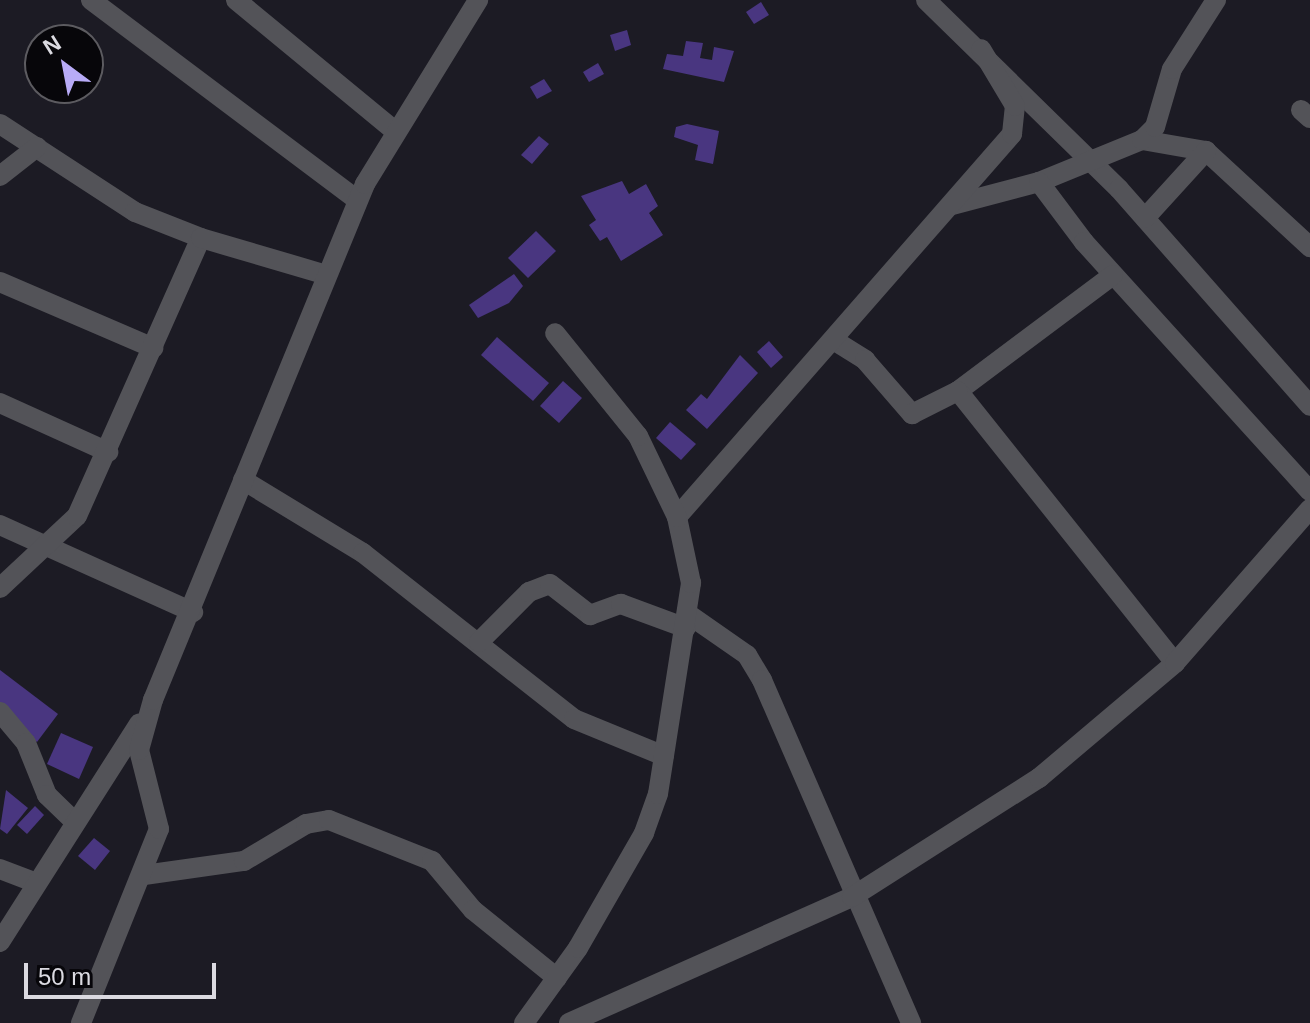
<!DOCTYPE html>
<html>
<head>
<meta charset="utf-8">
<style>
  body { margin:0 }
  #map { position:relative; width:1310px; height:1023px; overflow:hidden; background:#1c1b24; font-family:Helvetica,sans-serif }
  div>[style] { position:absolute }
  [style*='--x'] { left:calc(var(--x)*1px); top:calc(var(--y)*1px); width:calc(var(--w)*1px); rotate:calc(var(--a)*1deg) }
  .building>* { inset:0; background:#493680 }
  .street>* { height:20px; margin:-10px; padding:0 10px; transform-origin:10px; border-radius:10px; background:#535358 }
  span { translate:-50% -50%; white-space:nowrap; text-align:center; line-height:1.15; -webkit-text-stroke:7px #07060a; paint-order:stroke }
  .north { position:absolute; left:24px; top:24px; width:80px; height:80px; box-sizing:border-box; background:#07060a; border:2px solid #5c5b60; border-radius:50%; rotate:328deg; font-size:22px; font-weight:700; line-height:32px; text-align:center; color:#dbdae1 }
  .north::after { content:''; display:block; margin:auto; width:28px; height:36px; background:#b8abf7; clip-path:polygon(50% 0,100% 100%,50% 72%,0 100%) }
  .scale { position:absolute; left:24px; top:963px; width:192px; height:36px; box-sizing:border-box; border:4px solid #dbdae1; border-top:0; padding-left:10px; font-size:24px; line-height:28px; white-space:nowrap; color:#dbdae1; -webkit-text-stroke:6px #07060a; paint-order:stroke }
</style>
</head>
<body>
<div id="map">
  <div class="building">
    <div style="clip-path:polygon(761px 2px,769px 15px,754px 24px,746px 12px)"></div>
    <div style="clip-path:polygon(627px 30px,631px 45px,615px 51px,610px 35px)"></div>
    <div style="clip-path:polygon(686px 41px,703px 43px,700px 58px,712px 60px,714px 47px,734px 51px,724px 82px,663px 69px,667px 54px,683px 56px)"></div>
    <div style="clip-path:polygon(598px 63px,604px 74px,589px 82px,583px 72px)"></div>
    <div style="clip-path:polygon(544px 79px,552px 91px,537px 99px,530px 87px)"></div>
    <div style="clip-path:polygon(687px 124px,719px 131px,713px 164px,695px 160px,698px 145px,674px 137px,676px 127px)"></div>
    <div style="clip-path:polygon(539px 136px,549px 144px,532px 164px,521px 155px)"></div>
    <div style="clip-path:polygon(622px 181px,629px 194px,646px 184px,658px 206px,649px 213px,663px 235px,621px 261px,607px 237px,600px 241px,589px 225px,596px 220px,581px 196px)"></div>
    <div style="clip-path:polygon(536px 231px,556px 251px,528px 278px,508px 258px)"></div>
    <div style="clip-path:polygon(514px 274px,523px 286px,509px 303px,478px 318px,469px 305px)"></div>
    <div style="clip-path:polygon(497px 337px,549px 383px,533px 401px,481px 355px)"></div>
    <div style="clip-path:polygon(769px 341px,783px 357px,771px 368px,757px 352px)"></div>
    <div style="clip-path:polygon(740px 355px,758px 373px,707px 429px,686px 410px,701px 394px,707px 399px)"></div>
    <div style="clip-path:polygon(563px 381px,582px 398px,559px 423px,540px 406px)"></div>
    <div style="clip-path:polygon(670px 422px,696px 444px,681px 460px,656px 438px)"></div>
    <div style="clip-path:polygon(0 670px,58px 714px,37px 742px,0 714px)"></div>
    <div style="clip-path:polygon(61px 733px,93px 747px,79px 779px,47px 764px)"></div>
    <div style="clip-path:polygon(6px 790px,28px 808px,7px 834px,0 829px)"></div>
    <div style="clip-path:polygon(35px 806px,44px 815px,27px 834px,17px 825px)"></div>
    <div style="clip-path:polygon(94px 838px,110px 851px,95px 870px,78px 856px)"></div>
  </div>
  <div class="street">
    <div style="--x:91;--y:0;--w:333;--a:36.9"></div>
    <div style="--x:236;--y:0;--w:206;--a:39.5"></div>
    <div style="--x:926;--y:0;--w:270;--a:44.4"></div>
    <div style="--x:1119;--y:189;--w:289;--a:48.6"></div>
    <div style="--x:1301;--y:110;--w:12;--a:42"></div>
    <div style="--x:0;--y:124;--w:161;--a:33.1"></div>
    <div style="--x:135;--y:212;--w:71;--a:21.5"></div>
    <div style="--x:1142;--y:140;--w:65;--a:9.8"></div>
    <div style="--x:1206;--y:151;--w:142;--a:42.7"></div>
    <div style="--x:0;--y:176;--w:47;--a:-38.1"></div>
    <div style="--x:1039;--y:182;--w:111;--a:-22.2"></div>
    <div style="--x:1142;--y:140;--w:18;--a:-45"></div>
    <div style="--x:1155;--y:127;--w:60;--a:-73.7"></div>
    <div style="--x:1172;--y:69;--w:82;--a:-57.5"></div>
    <div style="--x:952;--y:205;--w:90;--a:-14.8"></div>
    <div style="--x:1039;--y:182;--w:75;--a:53.1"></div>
    <div style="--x:1084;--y:242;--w:336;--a:47.8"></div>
    <div style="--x:1145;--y:218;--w:91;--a:-47.7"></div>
    <div style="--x:1113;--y:275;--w:194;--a:143.2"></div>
    <div style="--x:958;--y:391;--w:348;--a:51.4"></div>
    <div style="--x:0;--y:282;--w:167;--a:23.3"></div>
    <div style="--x:835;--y:341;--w:36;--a:32"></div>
    <div style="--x:865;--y:360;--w:72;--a:49"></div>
    <div style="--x:912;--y:414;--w:51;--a:-26.6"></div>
    <div style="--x:0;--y:403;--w:119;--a:24.4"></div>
    <div style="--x:243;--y:480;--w:140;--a:31.3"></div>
    <div style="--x:363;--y:553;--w:268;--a:38.2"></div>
    <div style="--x:574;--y:719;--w:97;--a:22.3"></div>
    <div style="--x:677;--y:517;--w:509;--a:-48.82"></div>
    <div style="--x:1012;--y:134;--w:28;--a:-84"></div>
    <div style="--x:1015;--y:106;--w:66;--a:-120.8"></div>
    <div style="--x:0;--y:525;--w:212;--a:24.3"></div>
    <div style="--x:0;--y:588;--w:105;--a:-43.1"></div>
    <div style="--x:77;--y:516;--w:304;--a:-66"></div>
    <div style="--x:201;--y:238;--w:131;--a:16.4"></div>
    <div style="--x:688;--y:614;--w:72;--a:34.8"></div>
    <div style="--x:747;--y:655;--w:29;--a:59"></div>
    <div style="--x:762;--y:680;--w:374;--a:66.5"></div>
    <div style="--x:479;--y:642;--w:71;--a:-45"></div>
    <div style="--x:529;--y:592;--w:22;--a:-21"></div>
    <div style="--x:550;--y:584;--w:51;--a:37.8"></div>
    <div style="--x:590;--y:615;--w:33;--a:-20"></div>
    <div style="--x:621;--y:604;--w:69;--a:20.3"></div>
    <div style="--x:0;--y:712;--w:40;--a:50"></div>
    <div style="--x:26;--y:743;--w:56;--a:68"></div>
    <div style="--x:47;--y:795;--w:39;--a:44"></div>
    <div style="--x:0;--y:869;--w:36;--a:21"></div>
    <div style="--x:144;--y:875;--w:101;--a:-8"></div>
    <div style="--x:244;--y:861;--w:72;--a:-30.8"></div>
    <div style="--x:306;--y:824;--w:23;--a:-10"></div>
    <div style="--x:329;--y:820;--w:111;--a:21.7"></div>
    <div style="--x:432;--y:861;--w:64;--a:50.1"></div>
    <div style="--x:473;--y:910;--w:108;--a:39"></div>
    <div style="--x:0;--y:942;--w:259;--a:-57.5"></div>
    <div style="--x:81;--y:1023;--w:209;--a:-68.1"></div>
    <div style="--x:159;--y:829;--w:81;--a:-104.2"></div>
    <div style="--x:139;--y:750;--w:52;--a:-74.4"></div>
    <div style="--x:153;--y:700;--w:558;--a:-67.66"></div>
    <div style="--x:365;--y:184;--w:216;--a:-58.4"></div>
    <div style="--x:524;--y:1023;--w:92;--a:-54.2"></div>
    <div style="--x:578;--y:948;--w:133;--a:-60.1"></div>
    <div style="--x:644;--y:833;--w:41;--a:-70.3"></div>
    <div style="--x:658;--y:794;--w:214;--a:-81.1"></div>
    <div style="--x:691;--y:583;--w:67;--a:-102"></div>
    <div style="--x:677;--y:517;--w:90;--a:-115.7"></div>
    <div style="--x:638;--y:436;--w:132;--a:-128.9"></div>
    <div style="--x:569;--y:1023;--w:310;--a:-24"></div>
    <div style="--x:852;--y:897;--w:222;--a:-32.5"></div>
    <div style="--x:1039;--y:778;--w:178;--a:-40.2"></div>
    <div style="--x:1175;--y:663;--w:205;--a:-48.8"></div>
  </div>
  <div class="north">N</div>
  <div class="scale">50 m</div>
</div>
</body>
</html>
